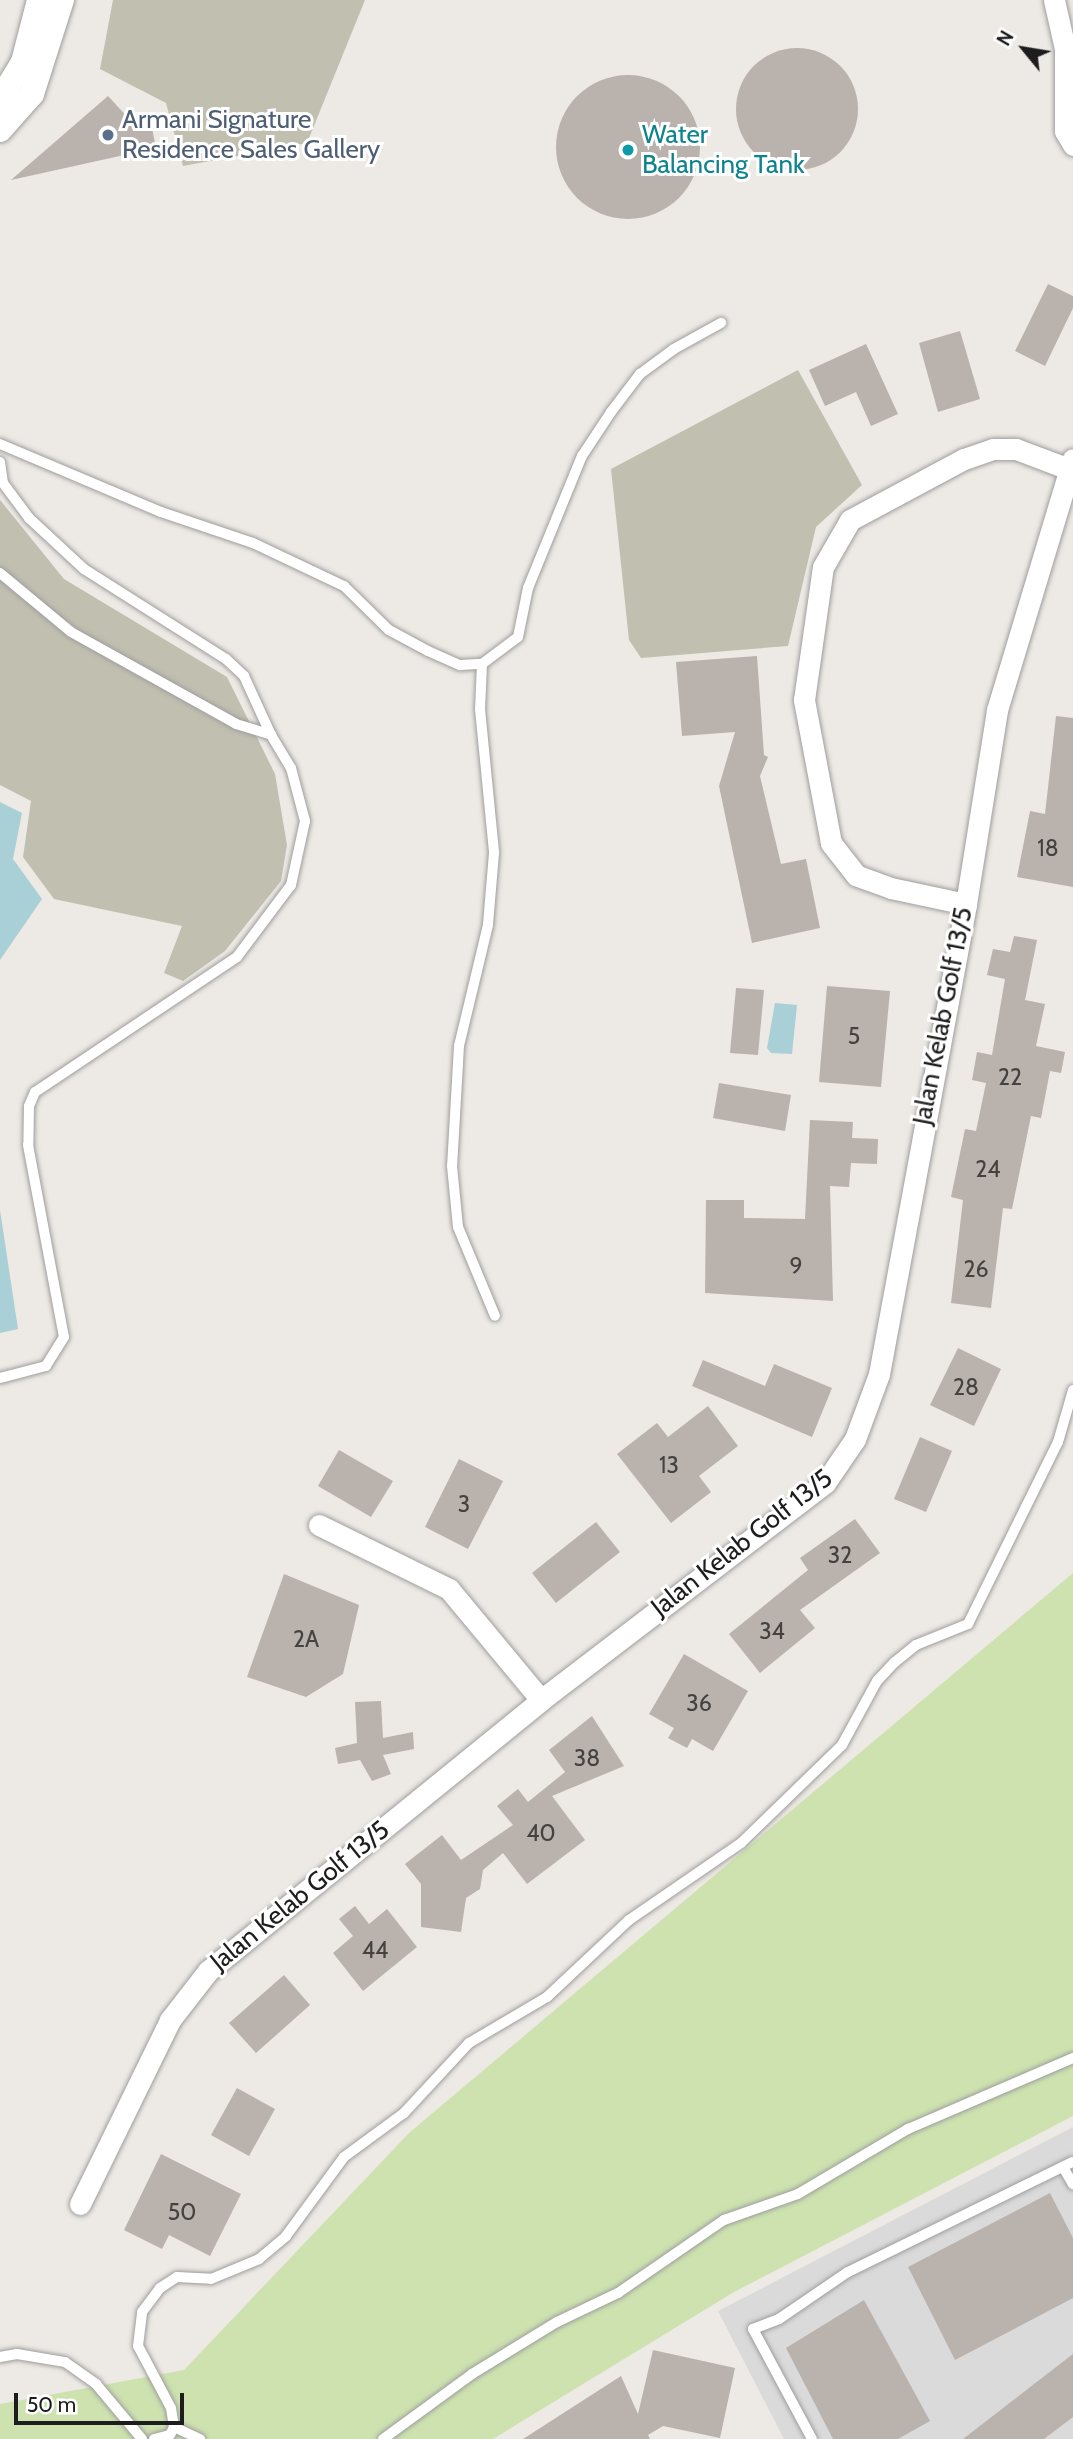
<!DOCTYPE html>
<html>
<head>
<meta charset="utf-8">
<style>
  body { margin:0 }
  #map { position:relative; width:1073px; height:2439px; overflow:hidden; background:#ede9e4; font-family:Cabin,sans-serif }
  div>[style] { position:absolute }
  [style*='--x'] { left:calc(var(--x)*1px); top:calc(var(--y)*1px); width:calc(var(--w)*1px); rotate:calc(var(--a)*1deg) }
  .residential>* { inset:0; background:#dbdada }
  .construction>* { inset:0; background:#c1bfb0 }
  .grass>* { inset:0; background:#cde2af }
  .water>* { inset:0; background:#a9d0d6 }
  .building>* { inset:0; background:#bab2ad }
  .round { border-radius:50% }
  .roads { filter:drop-shadow(0 0 2px #9e9e9e) drop-shadow(0 0 2px #9e9e9e) }
  .service>* { height:10px; margin:-5px; padding:0 5px; transform-origin:5px; border-radius:5px; background:#fff }
  .minor>* { height:21px; margin:-10.5px; padding:0 10.5px; transform-origin:10.5px; border-radius:10.5px; background:#fff }
  .tertiary>* { height:24px; margin:-12px; padding:0 12px; transform-origin:12px; border-radius:12px; background:#fff }
  .dots>* { width:19px; height:19px; translate:-50% -50%; box-sizing:border-box; border:4px solid #fff; border-radius:50% }
  span { translate:-50% -50%; white-space:nowrap; text-align:center; line-height:1.15; -webkit-text-stroke:6px #fff; paint-order:stroke }
  .number-label { font-size:23px; color:#444241 }
  .number-label span { -webkit-text-stroke-width:0 }
  .service-label { font-size:26px; color:#4e5e75 }
  .left { translate:0 -50%; text-align:left }
  .culture-label { font-size:26px; color:#0d838f }
  .street-label { font-size:26px; color:#1d1d1d }
  .north { position:absolute; left:989px; top:14px; width:70px; height:70px; -webkit-text-stroke:5px #fff; paint-order:stroke; rotate:300deg; font-size:19px; font-weight:700; line-height:28px; text-align:center; color:#1d1d1d }
  .north::after { content:''; display:block; margin:auto; width:24px; height:32px; background:#1d1d1d; clip-path:polygon(50% 0,100% 100%,50% 72%,0 100%) }
  .scale { position:absolute; left:14px; top:2393px; width:170px; height:32px; box-sizing:border-box; border:4px solid #1d1d1d; border-top:0; padding-left:9px; font-size:21px; line-height:24px; white-space:nowrap; color:#1d1d1d; -webkit-text-stroke:5px #fff; paint-order:stroke }
</style>
</head>
<body>
<div id="map">
  <div class="residential">
    <div style="clip-path:polygon(1073px 2127px,1073px 2439px,784px 2439px,718px 2311px)"></div>
  </div>
  <div class="construction">
    <div style="clip-path:polygon(113px 0,365px 0,307px 143px,183px 166px,166px 103px,100px 69px)"></div>
    <div style="clip-path:polygon(798px 370px,862px 485px,816px 527px,788px 646px,641px 658px,629px 640px,611px 469px)"></div>
    <div style="clip-path:polygon(0 500px,64px 579px,227px 677px,275px 774px,287px 845px,281px 881px,225px 951px,183px 981px,164px 973px,182px 926px,54px 899px,23px 857px,31px 801px,0 785px)"></div>
  </div>
  <div class="grass">
    <div style="clip-path:polygon(1073px 1573px,1073px 2116px,734px 2292px,493px 2439px,0 2439px,0 2404px,184px 2370px,409px 2133px)"></div>
  </div>
  <div class="water">
    <div style="clip-path:polygon(0 802px,22px 813px,13px 859px,42px 899px,0 960px)"></div>
    <div style="clip-path:polygon(775px 1003px,797px 1005px,792px 1054px,771px 1053px,767px 1048px)"></div>
    <div style="clip-path:polygon(0 1210px,18px 1329px,0 1333px)"></div>
  </div>
  <div class="building">
    <div class="round" style="left:736px;top:48px;width:122px;height:122px"></div>
    <div class="round" style="left:556px;top:75px;width:144px;height:144px"></div>
    <div style="clip-path:polygon(108px 96px,132px 122px,150px 118px,156px 148px,11px 180px)"></div>
    <div style="clip-path:polygon(1048px 284px,1073px 296px,1073px 308px,1045px 366px,1015px 351px)"></div>
    <div style="clip-path:polygon(960px 331px,980px 399px,938px 412px,919px 343px)"></div>
    <div style="clip-path:polygon(866px 344px,898px 414px,871px 426px,856px 392px,825px 406px,809px 370px)"></div>
    <div style="clip-path:polygon(757px 656px,764px 755px,768px 757px,760px 776px,781px 864px,806px 859px,820px 928px,752px 943px,719px 786px,735px 732px,682px 736px,676px 662px)"></div>
    <div style="clip-path:polygon(1056px 716px,1073px 718px,1073px 887px,1017px 877px,1030px 811px,1045px 814px)"></div>
    <div style="clip-path:polygon(1014px 936px,1037px 940px,1025px 1000px,1045px 1004px,1036px 1046px,1065px 1052px,1061px 1073px,1050px 1071px,1041px 1118px,1031px 1116px,1012px 1209px,1003px 1208px,991px 1308px,951px 1303px,963px 1200px,951px 1197px,965px 1129px,976px 1131px,986px 1083px,972px 1080px,977px 1052px,992px 1055px,1005px 979px,987px 975px,993px 949px,1010px 952px)"></div>
    <div style="clip-path:polygon(827px 986px,890px 991px,881px 1087px,819px 1082px)"></div>
    <div style="clip-path:polygon(736px 988px,764px 990px,758px 1055px,730px 1053px)"></div>
    <div style="clip-path:polygon(719px 1083px,791px 1095px,785px 1131px,713px 1118px)"></div>
    <div style="clip-path:polygon(810px 1120px,853px 1122px,852px 1138px,878px 1139px,877px 1164px,851px 1163px,849px 1187px,830px 1186px,833px 1301px,705px 1293px,706px 1200px,744px 1200px,744px 1218px,805px 1219px)"></div>
    <div style="clip-path:polygon(958px 1348px,1001px 1369px,974px 1426px,930px 1405px)"></div>
    <div style="clip-path:polygon(703px 1360px,765px 1386px,774px 1364px,832px 1388px,812px 1437px,692px 1386px)"></div>
    <div style="clip-path:polygon(708px 1406px,738px 1446px,699px 1476px,711px 1492px,671px 1523px,617px 1454px,657px 1423px,668px 1437px)"></div>
    <div style="clip-path:polygon(920px 1437px,952px 1451px,926px 1512px,894px 1499px)"></div>
    <div style="clip-path:polygon(339px 1450px,393px 1481px,371px 1517px,318px 1486px)"></div>
    <div style="clip-path:polygon(459px 1459px,503px 1481px,468px 1549px,425px 1527px)"></div>
    <div style="clip-path:polygon(855px 1519px,880px 1553px,800px 1610px,815px 1628px,760px 1673px,729px 1634px,808px 1570px,800px 1558px)"></div>
    <div style="clip-path:polygon(596px 1522px,620px 1552px,556px 1603px,532px 1573px)"></div>
    <div style="clip-path:polygon(284px 1574px,359px 1605px,343px 1674px,306px 1697px,247px 1677px)"></div>
    <div style="clip-path:polygon(684px 1654px,748px 1691px,713px 1751px,692px 1739px,687px 1748px,668px 1738px,674px 1728px,649px 1714px)"></div>
    <div style="clip-path:polygon(381px 1701px,383px 1738px,413px 1732px,414px 1749px,383px 1755px,391px 1774px,372px 1781px,360px 1760px,338px 1764px,335px 1748px,357px 1743px,355px 1702px)"></div>
    <div style="clip-path:polygon(592px 1716px,624px 1766px,552px 1796px,585px 1840px,527px 1884px,503px 1853px,483px 1870px,480px 1889px,466px 1898px,461px 1932px,421px 1927px,421px 1884px,405px 1864px,442px 1835px,461px 1860px,513px 1825px,497px 1806px,518px 1789px,528px 1802px,565px 1772px,549px 1750px)"></div>
    <div style="clip-path:polygon(355px 1906px,369px 1924px,387px 1909px,417px 1947px,363px 1991px,333px 1953px,353px 1936px,339px 1919px)"></div>
    <div style="clip-path:polygon(284px 1975px,310px 2005px,256px 2053px,229px 2023px)"></div>
    <div style="clip-path:polygon(237px 2088px,275px 2109px,249px 2156px,211px 2135px)"></div>
    <div style="clip-path:polygon(161px 2154px,241px 2194px,210px 2256px,169px 2235px,162px 2249px,124px 2230px)"></div>
    <div style="clip-path:polygon(1050px 2193px,1073px 2238px,1073px 2298px,955px 2360px,908px 2267px)"></div>
    <div style="clip-path:polygon(864px 2300px,930px 2421px,898px 2439px,833px 2439px,786px 2348px)"></div>
    <div style="clip-path:polygon(653px 2350px,735px 2368px,720px 2438px,663px 2426px,648px 2435px,650px 2439px,523px 2439px,621px 2376px,638px 2414px)"></div>
    <div style="clip-path:polygon(1073px 2354px,1073px 2417px,1044px 2439px,963px 2439px)"></div>
  </div>
  <div class="roads">
    <div class="service">
      <div style="--x:0;--y:444;--w:175;--a:22.9"></div>
      <div style="--x:161;--y:512;--w:97;--a:18.6"></div>
      <div style="--x:253;--y:543;--w:101;--a:25.3"></div>
      <div style="--x:344;--y:586;--w:63;--a:44.4"></div>
      <div style="--x:389;--y:630;--w:44;--a:28.3"></div>
      <div style="--x:428;--y:651;--w:35;--a:24"></div>
      <div style="--x:460;--y:665;--w:22;--a:-3"></div>
      <div style="--x:482;--y:664;--w:45;--a:92.5"></div>
      <div style="--x:480;--y:709;--w:145;--a:84.4"></div>
      <div style="--x:494;--y:853;--w:72;--a:94.8"></div>
      <div style="--x:488;--y:925;--w:124;--a:103.5"></div>
      <div style="--x:459;--y:1046;--w:120;--a:93.3"></div>
      <div style="--x:452;--y:1166;--w:61;--a:84.4"></div>
      <div style="--x:458;--y:1227;--w:96;--a:67.4"></div>
      <div style="--x:0;--y:462;--w:21;--a:82"></div>
      <div style="--x:3;--y:483;--w:44;--a:53.4"></div>
      <div style="--x:29;--y:518;--w:75;--a:42.8"></div>
      <div style="--x:84;--y:569;--w:168;--a:32.4"></div>
      <div style="--x:226;--y:659;--w:25;--a:43"></div>
      <div style="--x:244;--y:676;--w:65;--a:65.4"></div>
      <div style="--x:0;--y:573;--w:92;--a:39.7"></div>
      <div style="--x:71;--y:632;--w:189;--a:29.1"></div>
      <div style="--x:236;--y:724;--w:37;--a:17"></div>
      <div style="--x:271;--y:735;--w:39;--a:59"></div>
      <div style="--x:291;--y:768;--w:55;--a:75.2"></div>
      <div style="--x:305;--y:821;--w:66;--a:102.3"></div>
      <div style="--x:291;--y:885;--w:90;--a:126.9"></div>
      <div style="--x:237;--y:957;--w:243;--a:146.2"></div>
      <div style="--x:35;--y:1092;--w:15;--a:113"></div>
      <div style="--x:29;--y:1106;--w:39;--a:91"></div>
      <div style="--x:28;--y:1145;--w:195;--a:79.4"></div>
      <div style="--x:64;--y:1337;--w:34;--a:122"></div>
      <div style="--x:46;--y:1366;--w:48;--a:165.4"></div>
      <div style="--x:482;--y:664;--w:45;--a:-36.9"></div>
      <div style="--x:518;--y:637;--w:50;--a:-78.5"></div>
      <div style="--x:528;--y:588;--w:143;--a:-67.8"></div>
      <div style="--x:582;--y:456;--w:53;--a:-56.6"></div>
      <div style="--x:611;--y:412;--w:48;--a:-52.7"></div>
      <div style="--x:640;--y:374;--w:42;--a:-36.3"></div>
      <div style="--x:674;--y:349;--w:54;--a:-29"></div>
      <div style="--x:1063;--y:2167;--w:20;--a:60"></div>
      <div style="--x:0;--y:2357;--w:17;--a:-10"></div>
      <div style="--x:17;--y:2354;--w:49;--a:9.5"></div>
      <div style="--x:65;--y:2362;--w:38;--a:35"></div>
      <div style="--x:96;--y:2384;--w:72;--a:50.1"></div>
      <div style="--x:174;--y:2427;--w:29;--a:25"></div>
      <div style="--x:154;--y:2439;--w:16;--a:-14"></div>
      <div style="--x:170;--y:2435;--w:9;--a:-63"></div>
      <div style="--x:174;--y:2427;--w:19;--a:-99"></div>
      <div style="--x:171;--y:2408;--w:70;--a:-118"></div>
      <div style="--x:138;--y:2346;--w:34;--a:-83"></div>
      <div style="--x:142;--y:2312;--w:30;--a:-53"></div>
      <div style="--x:160;--y:2288;--w:20;--a:-33"></div>
      <div style="--x:177;--y:2277;--w:34;--a:3"></div>
      <div style="--x:211;--y:2279;--w:52;--a:-22.6"></div>
      <div style="--x:259;--y:2259;--w:35;--a:-40"></div>
      <div style="--x:286;--y:2236;--w:98;--a:-53.7"></div>
      <div style="--x:344;--y:2157;--w:74;--a:-36.3"></div>
      <div style="--x:404;--y:2113;--w:96;--a:-47.1"></div>
      <div style="--x:469;--y:2043;--w:91;--a:-30.5"></div>
      <div style="--x:547;--y:1997;--w:112;--a:-43.2"></div>
      <div style="--x:629;--y:1920;--w:136;--a:-34.5"></div>
      <div style="--x:741;--y:1843;--w:141;--a:-44.1"></div>
      <div style="--x:842;--y:1745;--w:73;--a:-61.3"></div>
      <div style="--x:877;--y:1681;--w:26;--a:-47"></div>
      <div style="--x:895;--y:1662;--w:27;--a:-39"></div>
      <div style="--x:916;--y:1645;--w:56;--a:-22"></div>
      <div style="--x:968;--y:1624;--w:203;--a:-63.7"></div>
      <div style="--x:1058;--y:1442;--w:54;--a:-73.9"></div>
      <div style="--x:383;--y:2439;--w:110;--a:-36.1"></div>
      <div style="--x:472;--y:2374;--w:100;--a:-31.5"></div>
      <div style="--x:557;--y:2322;--w:68;--a:-25.4"></div>
      <div style="--x:618;--y:2293;--w:129;--a:-34.6"></div>
      <div style="--x:724;--y:2220;--w:78;--a:-19.4"></div>
      <div style="--x:798;--y:2194;--w:128;--a:-30.6"></div>
      <div style="--x:908;--y:2129;--w:180;--a:-23.3"></div>
      <div style="--x:812;--y:2439;--w:125;--a:-118.2"></div>
      <div style="--x:753;--y:2329;--w:28;--a:-21"></div>
      <div style="--x:779;--y:2319;--w:83;--a:-34.3"></div>
      <div style="--x:848;--y:2272;--w:250;--a:-26.1"></div>
    </div>
    <div class="minor">
      <div style="--x:1054;--y:0;--w:50;--a:77.3"></div>
      <div style="--x:1065;--y:49;--w:82;--a:90"></div>
      <div style="--x:1065;--y:131;--w:16;--a:60"></div>
      <div style="--x:966;--y:904;--w:77;--a:-168"></div>
      <div style="--x:891;--y:888;--w:37;--a:-160"></div>
      <div style="--x:856;--y:875;--w:41;--a:-128"></div>
      <div style="--x:831;--y:843;--w:146;--a:-100.7"></div>
      <div style="--x:804;--y:700;--w:134;--a:-81.9"></div>
      <div style="--x:823;--y:567;--w:54;--a:-60.1"></div>
      <div style="--x:850;--y:520;--w:129;--a:-28.2"></div>
      <div style="--x:964;--y:459;--w:31;--a:-19"></div>
      <div style="--x:993;--y:449;--w:23;--a:0"></div>
      <div style="--x:1016;--y:449;--w:57;--a:20.7"></div>
      <div style="--x:319;--y:1525;--w:145;--a:26.2"></div>
      <div style="--x:449;--y:1589;--w:144;--a:50.3"></div>
      <div style="--x:80;--y:2204;--w:205;--a:-63.9"></div>
      <div style="--x:170;--y:2020;--w:62;--a:-52.2"></div>
      <div style="--x:208;--y:1971;--w:429;--a:-39.1"></div>
      <div style="--x:541;--y:1700;--w:357;--a:-37.4"></div>
      <div style="--x:825;--y:1483;--w:53;--a:-55.7"></div>
      <div style="--x:855;--y:1439;--w:69;--a:-69.7"></div>
      <div style="--x:879;--y:1374;--w:478;--a:-79.5"></div>
      <div style="--x:966;--y:904;--w:196;--a:-80.9"></div>
      <div style="--x:997;--y:710;--w:262;--a:-73.2"></div>
    </div>
    <div class="tertiary">
      <div style="--x:0;--y:100;--w:44;--a:-58.8"></div>
      <div style="--x:23;--y:62;--w:64;--a:-75.5"></div>
      <div style="--x:0;--y:130;--w:48;--a:-48.4"></div>
      <div style="--x:32;--y:94;--w:99;--a:-72.3"></div>
    </div>
  </div>
  <div class="dots">
    <div style="left:108px;top:135px;background:#5c6f8a"></div>
    <div style="left:628px;top:150px;background:#0f9aa8"></div>
  </div>
  <div class="number-label">
    <span style="left:1048px;top:848px">18</span>
    <span style="left:854px;top:1036px">5</span>
    <span style="left:1010px;top:1077px">22</span>
    <span style="left:988px;top:1169px">24</span>
    <span style="left:796px;top:1266px">9</span>
    <span style="left:976px;top:1269px">26</span>
    <span style="left:966px;top:1387px">28</span>
    <span style="left:669px;top:1465px">13</span>
    <span style="left:464px;top:1504px">3</span>
    <span style="left:840px;top:1555px">32</span>
    <span style="left:772px;top:1631px">34</span>
    <span style="left:306px;top:1639px">2A</span>
    <span style="left:699px;top:1703px">36</span>
    <span style="left:587px;top:1758px">38</span>
    <span style="left:541px;top:1833px">40</span>
    <span style="left:375px;top:1950px">44</span>
    <span style="left:182px;top:2212px">50</span>
  </div>
  <div class="service-label">
    <span class="left" style="left:122px;top:135px">Armani Signature<br>Residence Sales Gallery</span>
  </div>
  <div class="culture-label">
    <span class="left" style="left:642px;top:150px">Water<br>Balancing Tank</span>
  </div>
  <div class="street-label">
    <span style="left:943px;top:1016px;rotate:-79deg">Jalan Kelab Golf 13/5</span>
    <span style="left:742px;top:1543px;rotate:-38deg">Jalan Kelab Golf 13/5</span>
    <span style="left:300px;top:1896px;rotate:-39deg">Jalan Kelab Golf 13/5</span>
  </div>
  <div class="north">N</div>
  <div class="scale">50 m</div>
</div>
</body>
</html>
